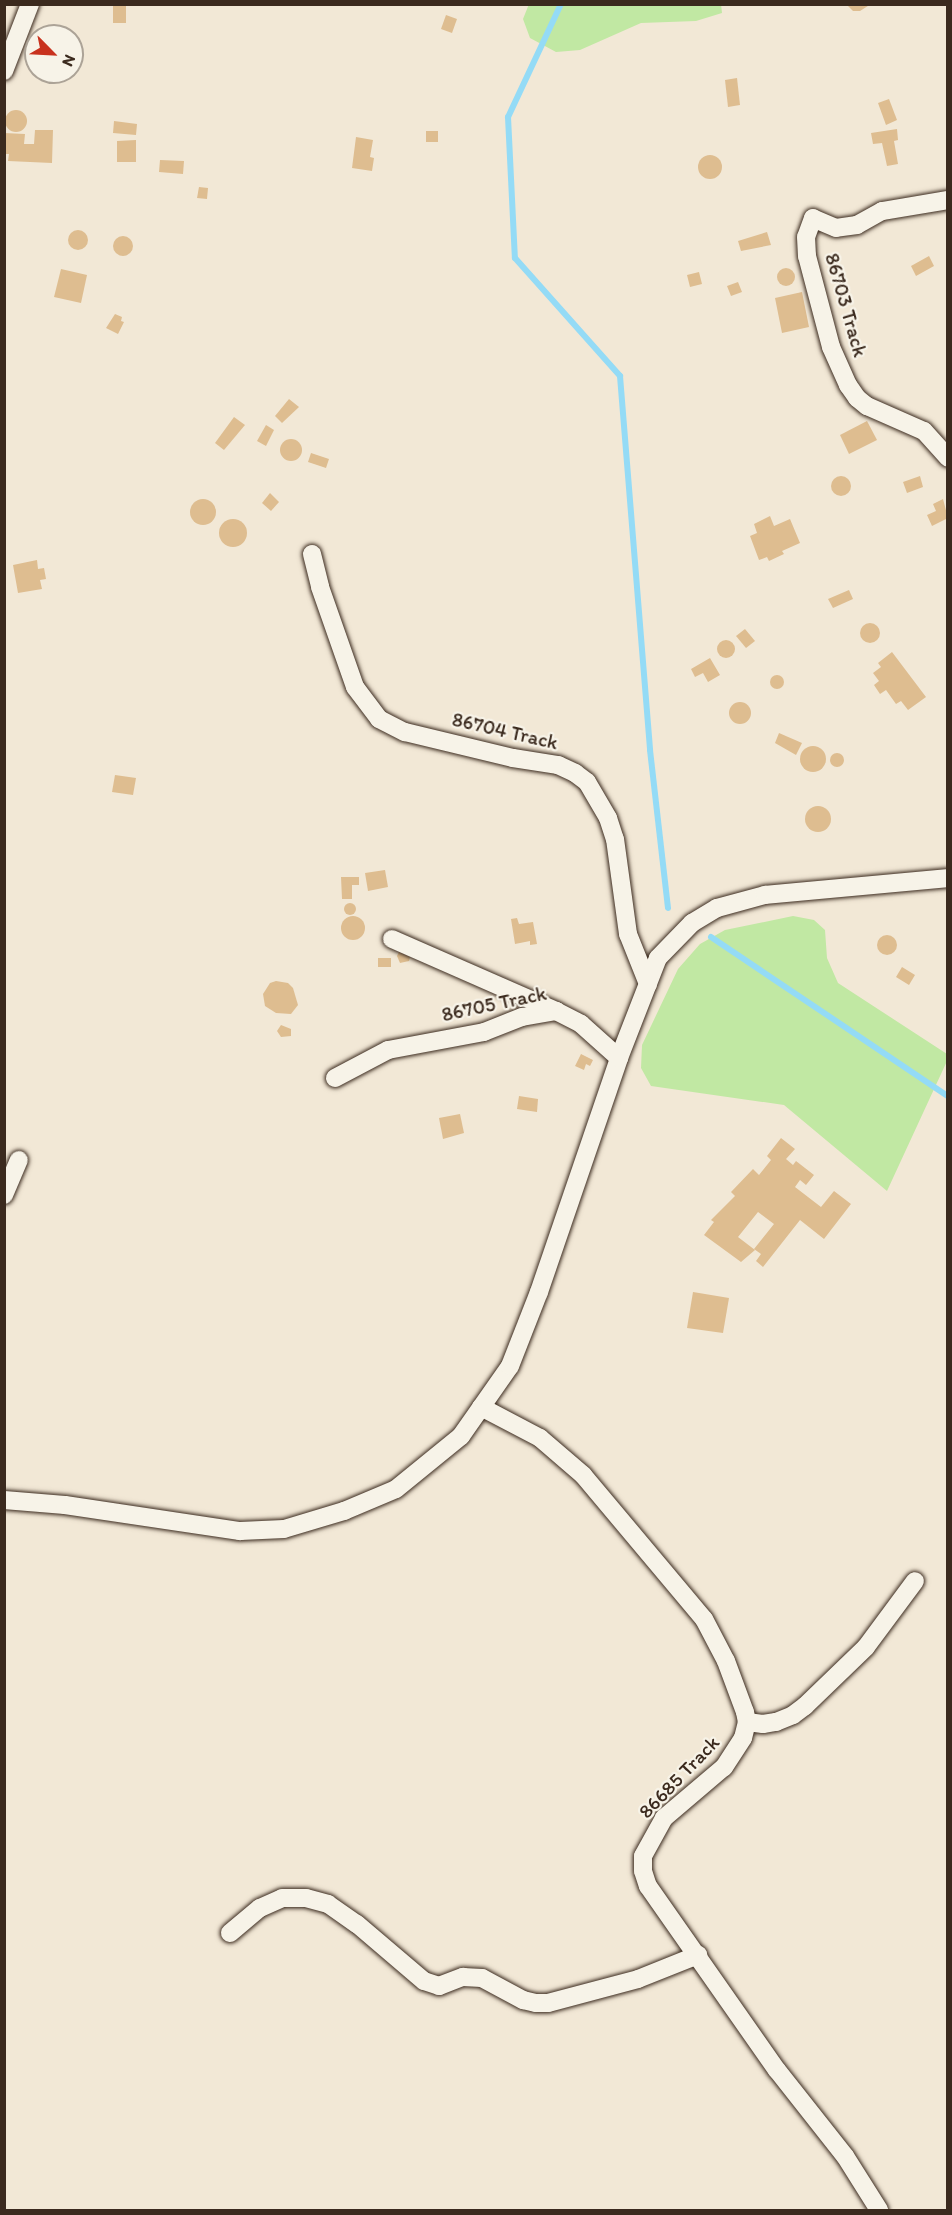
<!DOCTYPE html>
<html>
<head>
<meta charset="utf-8">
<style>
  body { margin:0 }
  #map { position:relative; width:952px; height:2215px; overflow:hidden; background:#f2e8d6; font-family:Itim,sans-serif }
  div>[style] { position:absolute }
  [style*='--x'] { left:calc(var(--x)*1px); top:calc(var(--y)*1px); width:calc(var(--w)*1px); rotate:calc(var(--a)*1deg) }
  .green>* { inset:0; background:#c1e8a3 }
  .stream>* { height:6px; margin:-3px; padding:0 3px; transform-origin:3px; border-radius:3px; background:#94dbf6 }
  .building>* { inset:0; background:#debd90 }
  .round { border-radius:50% }
  .roads { filter:drop-shadow(0 0 2px #3b2a1e) drop-shadow(0 0 2px #3b2a1e) }
  .minor>* { height:18px; margin:-9px; padding:0 9px; transform-origin:9px; border-radius:9px; background:#f7f3e8 }
  span { translate:-50% -50%; white-space:nowrap; text-align:center; line-height:1.15; -webkit-text-stroke:4.5px #f7f3e8; paint-order:stroke }
  .street-label { font-size:20px; color:#3b2a1e }
  .frame { position:absolute; inset:0; border:6px solid #3b2a1e; pointer-events:none }
  .north { position:absolute; left:24px; top:24px; width:60px; height:60px; box-sizing:border-box; background:#f7f3e8; border:2px solid #aca397; border-radius:50%; rotate:114deg; font-size:16px; font-weight:700; line-height:24px; text-align:center; color:#3b2a1e }
  .north::after { content:''; display:block; margin:auto; width:21px; height:27px; background:#c8321e; clip-path:polygon(50% 0,100% 100%,50% 72%,0 100%) }
</style>
</head>
<body>
<div id="map">
  <div class="green">
    <div style="clip-path:polygon(529px 4px,721px 4px,722px 13px,696px 21px,641px 23px,580px 50px,556px 52px,530px 38px,523px 19px)"></div>
    <div style="clip-path:polygon(793px 916px,814px 920px,825px 930px,827px 958px,838px 983px,947px 1054px,947px 1061px,887px 1191px,784px 1105px,651px 1086px,641px 1068px,642px 1045px,678px 969px,700px 944px,725px 930px)"></div>
  </div>
  <div class="stream">
    <div style="--x:561;--y:4;--w:125;--a:115.1"></div>
    <div style="--x:508;--y:117;--w:141;--a:87.2"></div>
    <div style="--x:515;--y:258;--w:158;--a:48.3"></div>
    <div style="--x:620;--y:376;--w:375;--a:85.4"></div>
    <div style="--x:650;--y:750;--w:159;--a:83.5"></div>
    <div style="--x:711;--y:937;--w:285;--a:33.9"></div>
  </div>
  <div class="building">
    <div style="clip-path:polygon(113px 4px,126px 4px,126px 23px,113px 23px)"></div>
    <div style="clip-path:polygon(846px 4px,871px 4px,860px 11px,853px 11px)"></div>
    <div style="clip-path:polygon(446px 15px,457px 19px,452px 33px,441px 29px)"></div>
    <div style="clip-path:polygon(737px 78px,740px 105px,728px 107px,725px 80px)"></div>
    <div style="clip-path:polygon(889px 99px,897px 120px,886px 125px,878px 103px)"></div>
    <div class="round" style="left:5px;top:110px;width:22px;height:22px"></div>
    <div style="clip-path:polygon(114px 121px,137px 124px,136px 135px,113px 133px)"></div>
    <div style="clip-path:polygon(897px 129px,898px 140px,894px 141px,898px 164px,887px 166px,882px 143px,873px 144px,871px 133px)"></div>
    <div style="clip-path:polygon(35px 130px,53px 130px,52px 163px,8px 161px,9px 154px,4px 154px,4px 133px,25px 134px,24px 144px,34px 144px)"></div>
    <div style="clip-path:polygon(426px 131px,438px 131px,438px 142px,426px 142px)"></div>
    <div style="clip-path:polygon(356px 137px,373px 140px,370px 157px,374px 158px,372px 171px,352px 168px)"></div>
    <div style="clip-path:polygon(136px 140px,136px 162px,117px 162px,117px 141px)"></div>
    <div class="round" style="left:698px;top:155px;width:24px;height:24px"></div>
    <div style="clip-path:polygon(160px 160px,184px 161px,183px 174px,159px 172px)"></div>
    <div style="clip-path:polygon(199px 187px,208px 188px,207px 199px,197px 198px)"></div>
    <div class="round" style="left:68px;top:230px;width:20px;height:20px"></div>
    <div style="clip-path:polygon(767px 232px,771px 245px,741px 251px,738px 241px)"></div>
    <div class="round" style="left:113px;top:236px;width:20px;height:20px"></div>
    <div style="clip-path:polygon(929px 256px,934px 266px,916px 276px,911px 266px)"></div>
    <div class="round" style="left:777px;top:268px;width:18px;height:18px"></div>
    <div style="clip-path:polygon(61px 269px,87px 275px,81px 303px,54px 297px)"></div>
    <div style="clip-path:polygon(699px 272px,702px 284px,690px 287px,687px 275px)"></div>
    <div style="clip-path:polygon(738px 282px,742px 292px,731px 296px,727px 286px)"></div>
    <div style="clip-path:polygon(802px 292px,809px 327px,782px 333px,775px 298px)"></div>
    <div style="clip-path:polygon(115px 314px,122px 317px,121px 321px,124px 322px,118px 334px,106px 328px)"></div>
    <div style="clip-path:polygon(289px 399px,299px 407px,282px 423px,275px 416px)"></div>
    <div style="clip-path:polygon(234px 417px,245px 425px,224px 450px,215px 443px)"></div>
    <div style="clip-path:polygon(867px 421px,877px 440px,849px 454px,840px 435px)"></div>
    <div style="clip-path:polygon(266px 425px,274px 430px,266px 446px,257px 441px)"></div>
    <div class="round" style="left:280px;top:439px;width:22px;height:22px"></div>
    <div style="clip-path:polygon(311px 453px,329px 459px,326px 468px,308px 462px)"></div>
    <div class="round" style="left:831px;top:476px;width:20px;height:20px"></div>
    <div style="clip-path:polygon(920px 476px,923px 487px,907px 493px,903px 482px)"></div>
    <div style="clip-path:polygon(270px 493px,279px 502px,271px 511px,262px 503px)"></div>
    <div style="clip-path:polygon(943px 499px,948px 518px,932px 526px,927px 515px,936px 511px,933px 504px)"></div>
    <div class="round" style="left:190px;top:499px;width:26px;height:26px"></div>
    <div style="clip-path:polygon(770px 516px,774px 526px,790px 519px,800px 543px,782px 551px,784px 554px,769px 561px,767px 557px,759px 560px,750px 536px,757px 533px,754px 524px)"></div>
    <div class="round" style="left:219px;top:519px;width:28px;height:28px"></div>
    <div style="clip-path:polygon(37px 560px,38px 569px,44px 568px,46px 579px,40px 580px,42px 589px,18px 593px,13px 565px)"></div>
    <div style="clip-path:polygon(849px 590px,853px 599px,833px 608px,828px 599px)"></div>
    <div class="round" style="left:860px;top:623px;width:20px;height:20px"></div>
    <div style="clip-path:polygon(745px 629px,755px 641px,746px 648px,736px 636px)"></div>
    <div class="round" style="left:717px;top:640px;width:18px;height:18px"></div>
    <div style="clip-path:polygon(892px 652px,926px 697px,908px 710px,901px 701px,896px 704px,886px 690px,880px 694px,874px 685px,879px 681px,873px 673px,881px 667px,878px 663px)"></div>
    <div style="clip-path:polygon(710px 658px,720px 675px,708px 682px,703px 673px,695px 677px,691px 669px)"></div>
    <div class="round" style="left:770px;top:675px;width:14px;height:14px"></div>
    <div class="round" style="left:729px;top:702px;width:22px;height:22px"></div>
    <div style="clip-path:polygon(779px 733px,802px 743px,796px 755px,775px 743px)"></div>
    <div class="round" style="left:800px;top:746px;width:26px;height:26px"></div>
    <div class="round" style="left:830px;top:753px;width:14px;height:14px"></div>
    <div style="clip-path:polygon(115px 775px,136px 778px,133px 795px,112px 792px)"></div>
    <div class="round" style="left:805px;top:806px;width:26px;height:26px"></div>
    <div style="clip-path:polygon(385px 870px,388px 887px,368px 891px,365px 873px)"></div>
    <div style="clip-path:polygon(341px 877px,359px 877px,359px 885px,352px 885px,352px 899px,342px 899px)"></div>
    <div class="round" style="left:344px;top:903px;width:12px;height:12px"></div>
    <div class="round" style="left:341px;top:916px;width:24px;height:24px"></div>
    <div style="clip-path:polygon(517px 918px,519px 924px,533px 922px,537px 944px,530px 945px,530px 941px,515px 944px,511px 919px)"></div>
    <div class="round" style="left:877px;top:935px;width:20px;height:20px"></div>
    <div style="clip-path:polygon(399px 952px,410px 957px,409px 961px,400px 963px,397px 956px)"></div>
    <div style="clip-path:polygon(378px 958px,391px 958px,391px 967px,378px 967px)"></div>
    <div style="clip-path:polygon(902px 967px,915px 975px,909px 985px,896px 977px)"></div>
    <div style="clip-path:polygon(276px 981px,288px 983px,293px 988px,298px 1005px,291px 1014px,276px 1013px,265px 1006px,263px 994px,270px 983px)"></div>
    <div style="clip-path:polygon(281px 1025px,291px 1029px,291px 1036px,281px 1037px,277px 1031px)"></div>
    <div style="clip-path:polygon(581px 1054px,593px 1060px,590px 1066px,586px 1064px,584px 1070px,575px 1066px)"></div>
    <div style="clip-path:polygon(519px 1096px,538px 1099px,537px 1112px,517px 1109px)"></div>
    <div style="clip-path:polygon(460px 1114px,464px 1133px,443px 1139px,439px 1118px)"></div>
    <div style="clip-path:polygon(781px 1138px,795px 1149px,786px 1159px,793px 1165px,796px 1161px,814px 1175px,806px 1185px,800px 1180px,795px 1187px,821px 1207px,834px 1191px,851px 1204px,824px 1239px,800px 1220px,763px 1267px,756px 1261px,761px 1254px,754px 1249px,774px 1224px,758px 1212px,738px 1237px,755px 1250px,741px 1262px,704px 1235px,714px 1222px,711px 1220px,735px 1196px,731px 1192px,753px 1169px,759px 1175px,771px 1160px,767px 1156px)"></div>
    <div style="clip-path:polygon(693px 1292px,729px 1298px,723px 1333px,687px 1328px)"></div>
  </div>
  <div class="roads">
    <div class="minor">
      <div style="--x:4;--y:71;--w:72;--a:-68.8"></div>
      <div style="--x:948;--y:200;--w:67;--a:170.5"></div>
      <div style="--x:882;--y:211;--w:29;--a:151"></div>
      <div style="--x:857;--y:225;--w:21;--a:172"></div>
      <div style="--x:836;--y:228;--w:25;--a:-157"></div>
      <div style="--x:813;--y:218;--w:20;--a:110"></div>
      <div style="--x:806;--y:237;--w:19;--a:87"></div>
      <div style="--x:807;--y:256;--w:94;--a:75.2"></div>
      <div style="--x:831;--y:347;--w:42;--a:65.9"></div>
      <div style="--x:848;--y:385;--w:16;--a:55"></div>
      <div style="--x:857;--y:398;--w:13;--a:39"></div>
      <div style="--x:867;--y:406;--w:62;--a:23.7"></div>
      <div style="--x:924;--y:431;--w:36;--a:48"></div>
      <div style="--x:312;--y:554;--w:34;--a:76"></div>
      <div style="--x:320;--y:587;--w:106;--a:70.7"></div>
      <div style="--x:355;--y:687;--w:40;--a:53"></div>
      <div style="--x:379;--y:719;--w:29;--a:27"></div>
      <div style="--x:405;--y:732;--w:111;--a:13.5"></div>
      <div style="--x:513;--y:758;--w:46;--a:8.8"></div>
      <div style="--x:558;--y:765;--w:19;--a:25"></div>
      <div style="--x:575;--y:773;--w:15;--a:37"></div>
      <div style="--x:587;--y:782;--w:42;--a:59.7"></div>
      <div style="--x:608;--y:818;--w:22;--a:72"></div>
      <div style="--x:615;--y:839;--w:96;--a:82.2"></div>
      <div style="--x:628;--y:934;--w:54;--a:68.2"></div>
      <div style="--x:392;--y:939;--w:179;--a:23.7"></div>
      <div style="--x:335;--y:1078;--w:60;--a:-27.8"></div>
      <div style="--x:388;--y:1050;--w:98;--a:-10.6"></div>
      <div style="--x:484;--y:1032;--w:41;--a:-21.5"></div>
      <div style="--x:522;--y:1017;--w:35;--a:-10"></div>
      <div style="--x:556;--y:1011;--w:28;--a:27"></div>
      <div style="--x:581;--y:1024;--w:51;--a:41.8"></div>
      <div style="--x:4;--y:1195;--w:38;--a:-67"></div>
      <div style="--x:481;--y:1407;--w:67;--a:27.7"></div>
      <div style="--x:540;--y:1438;--w:57;--a:40.7"></div>
      <div style="--x:583;--y:1475;--w:188;--a:50"></div>
      <div style="--x:704;--y:1619;--w:47;--a:62.4"></div>
      <div style="--x:726;--y:1661;--w:54;--a:69.6"></div>
      <div style="--x:745;--y:1712;--w:10;--a:79"></div>
      <div style="--x:747;--y:1722;--w:16;--a:104"></div>
      <div style="--x:743;--y:1738;--w:35;--a:123"></div>
      <div style="--x:724;--y:1767;--w:79;--a:139.6"></div>
      <div style="--x:664;--y:1818;--w:43;--a:118.9"></div>
      <div style="--x:643;--y:1856;--w:15;--a:90"></div>
      <div style="--x:643;--y:1871;--w:16;--a:72"></div>
      <div style="--x:648;--y:1886;--w:225;--a:55"></div>
      <div style="--x:777;--y:2070;--w:110;--a:51.7"></div>
      <div style="--x:845;--y:2156;--w:64;--a:57.8"></div>
      <div style="--x:4;--y:1500;--w:61;--a:4.7"></div>
      <div style="--x:65;--y:1505;--w:177;--a:8.5"></div>
      <div style="--x:240;--y:1531;--w:44;--a:-2.6"></div>
      <div style="--x:284;--y:1529;--w:63;--a:-16.7"></div>
      <div style="--x:344;--y:1511;--w:56;--a:-22.9"></div>
      <div style="--x:396;--y:1489;--w:84;--a:-39.2"></div>
      <div style="--x:461;--y:1436;--w:85;--a:-55"></div>
      <div style="--x:510;--y:1366;--w:79;--a:-68.6"></div>
      <div style="--x:539;--y:1292;--w:247;--a:-71.1"></div>
      <div style="--x:619;--y:1058;--w:107;--a:-68.7"></div>
      <div style="--x:658;--y:958;--w:49;--a:-45.8"></div>
      <div style="--x:692;--y:923;--w:29;--a:-31"></div>
      <div style="--x:717;--y:908;--w:50;--a:-15.2"></div>
      <div style="--x:765;--y:895;--w:184;--a:-5.3"></div>
      <div style="--x:747;--y:1722;--w:16;--a:7"></div>
      <div style="--x:763;--y:1724;--w:13;--a:-9"></div>
      <div style="--x:776;--y:1722;--w:18;--a:-22"></div>
      <div style="--x:793;--y:1715;--w:15;--a:-37"></div>
      <div style="--x:805;--y:1706;--w:85;--a:-44"></div>
      <div style="--x:866;--y:1647;--w:82;--a:-53.4"></div>
      <div style="--x:230;--y:1933;--w:39;--a:-40"></div>
      <div style="--x:260;--y:1908;--w:24;--a:-24"></div>
      <div style="--x:282;--y:1898;--w:24;--a:0"></div>
      <div style="--x:306;--y:1898;--w:23;--a:15"></div>
      <div style="--x:328;--y:1904;--w:35;--a:35"></div>
      <div style="--x:357;--y:1924;--w:88;--a:40.4"></div>
      <div style="--x:424;--y:1981;--w:16;--a:18"></div>
      <div style="--x:439;--y:1986;--w:26;--a:-21"></div>
      <div style="--x:463;--y:1977;--w:19;--a:3"></div>
      <div style="--x:482;--y:1978;--w:47;--a:28.2"></div>
      <div style="--x:523;--y:2000;--w:13;--a:13"></div>
      <div style="--x:536;--y:2003;--w:12;--a:0"></div>
      <div style="--x:548;--y:2003;--w:93;--a:-14.9"></div>
      <div style="--x:638;--y:1979;--w:65;--a:-21.8"></div>
    </div>
  </div>
  <div class="street-label">
    <span style="left:846px;top:305px;rotate:74deg">86703 Track</span>
    <span style="left:505px;top:731px;rotate:13deg">86704 Track</span>
    <span style="left:494px;top:1004px;rotate:-12deg">86705 Track</span>
    <span style="left:679px;top:1777px;rotate:-46deg">86685 Track</span>
  </div>
  <div class="frame"></div>
  <div class="north">N</div>
</div>
</body>
</html>
